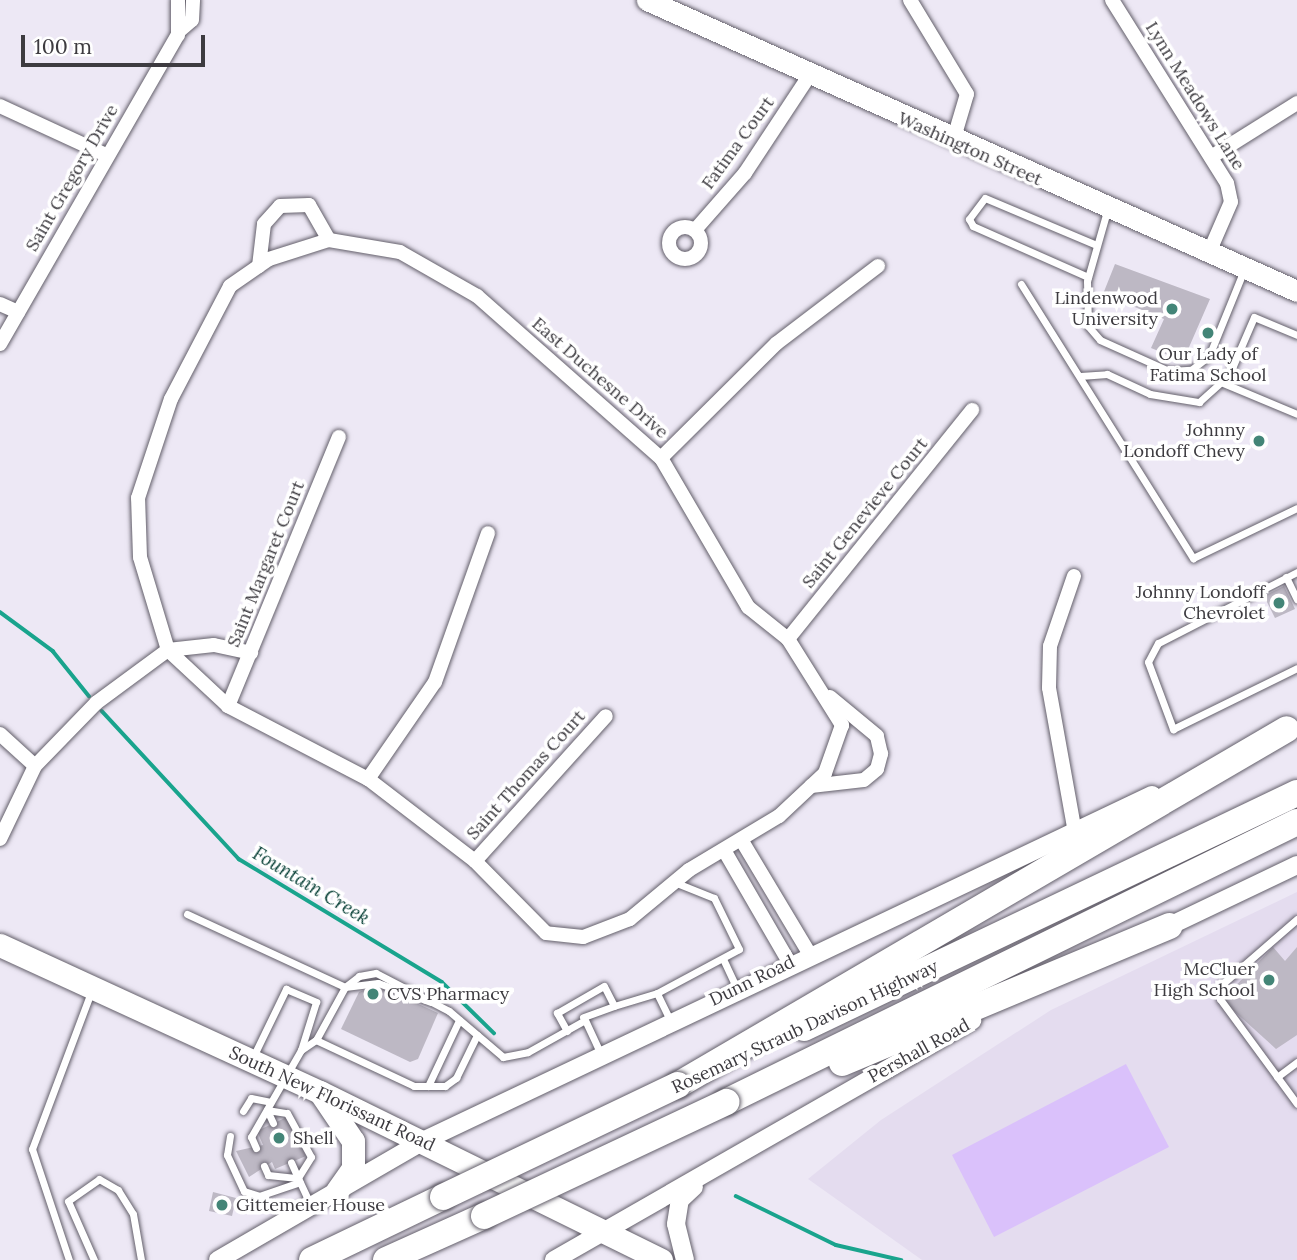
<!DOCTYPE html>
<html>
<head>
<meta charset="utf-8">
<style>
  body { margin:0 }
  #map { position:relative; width:1297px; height:1260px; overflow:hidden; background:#ede8f5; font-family:Lora,serif }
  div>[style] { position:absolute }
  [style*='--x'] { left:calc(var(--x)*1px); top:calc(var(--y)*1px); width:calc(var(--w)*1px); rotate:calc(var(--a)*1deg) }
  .built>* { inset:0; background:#e4dcef }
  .green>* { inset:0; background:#dac1fb }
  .stream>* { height:3.5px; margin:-1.75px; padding:0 1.75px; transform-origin:1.75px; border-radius:1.75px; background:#19a48d }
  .building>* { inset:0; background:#bdb8c4 }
  .roads { filter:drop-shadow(0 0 2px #635f6a) drop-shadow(0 0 2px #635f6a) }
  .service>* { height:7px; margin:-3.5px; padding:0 3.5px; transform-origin:3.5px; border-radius:3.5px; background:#fff }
  .minor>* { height:14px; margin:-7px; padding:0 7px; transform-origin:7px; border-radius:7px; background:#fff }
  .minor>.ring { margin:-7px; padding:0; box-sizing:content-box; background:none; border:14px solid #fff; border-radius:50% }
  .tertiary>* { height:18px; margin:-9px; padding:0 9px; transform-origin:9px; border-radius:9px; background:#fff }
  .secondary>* { height:21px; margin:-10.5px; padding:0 10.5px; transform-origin:10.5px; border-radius:10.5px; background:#fff }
  .primary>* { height:23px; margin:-11.5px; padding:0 11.5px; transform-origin:11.5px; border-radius:11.5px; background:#fff }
  .motorway>* { height:26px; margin:-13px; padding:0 13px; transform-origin:13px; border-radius:13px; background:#fff }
  .bridges { filter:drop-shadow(0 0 2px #635f6a) drop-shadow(0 0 2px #635f6a) }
  .motorway-bridge>* { height:26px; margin:-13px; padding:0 13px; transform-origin:13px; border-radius:13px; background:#fff }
  .dots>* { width:19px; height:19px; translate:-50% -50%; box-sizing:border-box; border:4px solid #fff; border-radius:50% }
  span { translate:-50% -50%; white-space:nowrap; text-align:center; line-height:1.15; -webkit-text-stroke:7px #fff; paint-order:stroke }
  .street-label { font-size:18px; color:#3d3b40 }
  .poi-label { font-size:18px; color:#3d3b40 }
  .right { translate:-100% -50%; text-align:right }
  .left { translate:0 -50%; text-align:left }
  .water-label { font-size:19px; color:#053e34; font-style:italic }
  .scale { position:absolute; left:21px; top:35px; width:184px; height:32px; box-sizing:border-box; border:4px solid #3d3b40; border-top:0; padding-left:9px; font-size:21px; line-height:24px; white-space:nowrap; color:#3d3b40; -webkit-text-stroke:5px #fff; paint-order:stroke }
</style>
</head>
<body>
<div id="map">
  <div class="built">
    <div style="clip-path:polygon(1297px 892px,1297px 1260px,922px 1260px,808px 1179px,881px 1120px,1051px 1010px)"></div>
  </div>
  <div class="green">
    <div style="clip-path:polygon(1126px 1064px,1169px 1147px,994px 1237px,952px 1155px)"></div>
  </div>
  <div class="stream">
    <div style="--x:0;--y:612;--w:66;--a:36.3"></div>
    <div style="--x:53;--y:651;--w:58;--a:51.3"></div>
    <div style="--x:102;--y:711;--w:202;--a:47.2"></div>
    <div style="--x:239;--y:859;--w:237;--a:31.2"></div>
    <div style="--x:442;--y:982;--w:73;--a:44.4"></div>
    <div style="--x:736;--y:1196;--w:111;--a:26.1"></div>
    <div style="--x:836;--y:1245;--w:67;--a:13"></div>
  </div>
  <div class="building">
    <div style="clip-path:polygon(1115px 264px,1210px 299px,1183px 361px,1151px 348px,1164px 319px,1103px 294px)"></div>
    <div style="clip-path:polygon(1284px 586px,1295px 609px,1275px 618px,1264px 596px)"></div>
    <div style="clip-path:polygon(1273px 947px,1285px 961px,1297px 947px,1297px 1035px,1276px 1049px,1222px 1000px)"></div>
    <div style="clip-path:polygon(377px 985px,438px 1013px,418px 1059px,410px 1062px,341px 1029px,359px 992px)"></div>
    <div style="clip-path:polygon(287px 1117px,306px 1156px,275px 1169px,272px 1162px,249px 1177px,236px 1151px,263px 1145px,257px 1131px)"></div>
    <div style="clip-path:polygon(213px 1192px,236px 1198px,232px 1216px,209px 1211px)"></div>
  </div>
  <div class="roads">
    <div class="service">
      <div style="--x:1107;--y:211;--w:73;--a:105.9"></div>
      <div style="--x:1087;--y:281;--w:45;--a:88.7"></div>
      <div style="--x:1088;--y:326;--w:18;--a:49"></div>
      <div style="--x:1100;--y:340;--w:76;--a:24.2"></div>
      <div style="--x:1169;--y:371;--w:22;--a:-3"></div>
      <div style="--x:1191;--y:370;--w:23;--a:-38"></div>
      <div style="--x:1209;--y:356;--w:93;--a:-67.9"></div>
      <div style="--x:1088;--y:277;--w:126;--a:-156.1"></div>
      <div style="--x:973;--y:226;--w:8;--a:-120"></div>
      <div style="--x:969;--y:219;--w:26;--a:-53"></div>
      <div style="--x:985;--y:198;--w:121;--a:22.9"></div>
      <div style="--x:1021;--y:284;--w:324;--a:57.9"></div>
      <div style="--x:1193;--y:558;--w:115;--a:-25.7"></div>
      <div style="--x:1080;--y:376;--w:27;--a:-4"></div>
      <div style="--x:1107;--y:374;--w:47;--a:24.9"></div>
      <div style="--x:1150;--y:394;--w:50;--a:9.3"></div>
      <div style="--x:1199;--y:402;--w:40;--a:-42"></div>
      <div style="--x:1229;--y:375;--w:63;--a:-66.7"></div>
      <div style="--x:1254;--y:317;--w:47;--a:22.7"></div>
      <div style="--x:1223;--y:383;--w:80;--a:22.7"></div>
      <div style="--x:1297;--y:572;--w:156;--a:152.9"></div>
      <div style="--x:1158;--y:643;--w:21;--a:118"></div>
      <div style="--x:1148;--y:662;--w:72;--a:69.5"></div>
      <div style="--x:1173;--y:729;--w:138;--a:-26.2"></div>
      <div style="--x:1286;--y:577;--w:25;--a:64"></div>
      <div style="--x:187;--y:914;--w:174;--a:24.8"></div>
      <div style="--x:345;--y:987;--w:33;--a:-7"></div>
      <div style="--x:378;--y:983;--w:56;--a:19.7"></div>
      <div style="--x:1297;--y:919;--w:101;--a:139"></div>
      <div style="--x:1221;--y:985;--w:14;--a:94"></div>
      <div style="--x:1220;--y:999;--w:130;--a:53.7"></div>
      <div style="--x:724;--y:961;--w:29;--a:65"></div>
      <div style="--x:614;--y:1006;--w:45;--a:-16.8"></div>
      <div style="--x:670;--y:1020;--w:30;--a:-116"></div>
      <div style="--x:657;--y:993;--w:93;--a:-28.2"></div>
      <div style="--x:739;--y:949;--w:57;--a:-116.1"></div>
      <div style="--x:714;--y:898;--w:43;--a:-158.2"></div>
      <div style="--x:567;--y:1031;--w:21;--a:-119"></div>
      <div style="--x:557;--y:1013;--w:54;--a:-29.9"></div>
      <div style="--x:604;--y:986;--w:22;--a:63"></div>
      <div style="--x:614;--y:1006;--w:33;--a:160"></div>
      <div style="--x:316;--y:1040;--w:108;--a:25.1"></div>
      <div style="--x:414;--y:1086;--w:31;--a:0"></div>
      <div style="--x:445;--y:1086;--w:14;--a:-36"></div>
      <div style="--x:456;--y:1078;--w:48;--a:-64"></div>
      <div style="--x:253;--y:1057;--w:76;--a:-64.1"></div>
      <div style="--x:286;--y:989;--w:33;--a:23"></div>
      <div style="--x:316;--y:1002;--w:50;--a:107.4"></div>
      <div style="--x:1277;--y:1077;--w:25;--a:-37"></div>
      <div style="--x:428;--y:1086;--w:73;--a:-64.8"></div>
      <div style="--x:243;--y:1111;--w:15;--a:-58"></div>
      <div style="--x:251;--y:1098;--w:20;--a:11"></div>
      <div style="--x:273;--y:1123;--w:14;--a:-115"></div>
      <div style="--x:267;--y:1110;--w:20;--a:9"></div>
      <div style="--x:287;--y:1113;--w:50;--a:61.4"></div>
      <div style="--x:311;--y:1157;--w:25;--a:122"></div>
      <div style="--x:298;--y:1178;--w:17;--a:-114"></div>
      <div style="--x:230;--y:1136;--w:19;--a:99"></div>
      <div style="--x:227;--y:1155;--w:40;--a:65"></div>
      <div style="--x:244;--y:1191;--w:16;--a:18"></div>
      <div style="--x:259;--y:1196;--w:43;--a:-18.9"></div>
      <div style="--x:256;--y:1148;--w:12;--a:-114"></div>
      <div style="--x:251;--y:1137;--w:100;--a:-60.1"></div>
      <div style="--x:301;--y:1050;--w:18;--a:-34"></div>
      <div style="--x:316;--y:1040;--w:60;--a:-61.3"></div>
      <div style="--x:345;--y:987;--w:18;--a:-38"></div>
      <div style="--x:359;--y:976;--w:17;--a:-10"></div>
      <div style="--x:376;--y:973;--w:82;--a:27.5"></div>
      <div style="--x:449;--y:1011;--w:71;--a:40.4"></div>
      <div style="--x:503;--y:1057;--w:25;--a:-11"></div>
      <div style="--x:528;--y:1052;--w:65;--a:-29.3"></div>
      <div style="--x:585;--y:1020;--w:38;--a:65"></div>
      <div style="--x:264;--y:1166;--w:10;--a:66"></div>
      <div style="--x:268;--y:1175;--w:30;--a:6"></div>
      <div style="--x:298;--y:1178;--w:29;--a:65"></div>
      <div style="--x:69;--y:1260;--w:117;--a:-108.4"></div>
      <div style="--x:32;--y:1149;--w:168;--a:-69.4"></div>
      <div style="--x:94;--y:1260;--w:64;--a:-113.8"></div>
      <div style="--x:68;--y:1201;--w:38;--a:-35"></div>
      <div style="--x:99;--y:1179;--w:22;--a:30"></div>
      <div style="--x:118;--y:1190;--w:28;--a:58"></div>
      <div style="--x:133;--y:1214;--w:47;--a:80.1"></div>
    </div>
    <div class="minor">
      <div style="--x:910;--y:0;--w:110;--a:58.8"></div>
      <div style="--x:967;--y:94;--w:49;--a:106.6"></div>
      <div style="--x:1112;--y:0;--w:216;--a:57.9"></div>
      <div style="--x:1227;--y:183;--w:19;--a:78"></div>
      <div style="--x:1231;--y:202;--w:58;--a:113.5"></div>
      <div style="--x:178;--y:32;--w:18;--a:-41"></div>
      <div style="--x:192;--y:20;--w:20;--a:-87"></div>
      <div style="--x:0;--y:106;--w:117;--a:24.8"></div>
      <div style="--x:1211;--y:157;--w:102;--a:-32.1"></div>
      <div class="ring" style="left:669px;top:227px;width:18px;height:18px"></div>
      <div style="--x:695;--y:230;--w:76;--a:-48.7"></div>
      <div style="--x:745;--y:173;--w:116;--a:-56.6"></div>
      <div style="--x:329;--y:240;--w:72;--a:9.6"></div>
      <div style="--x:400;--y:252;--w:89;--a:29.7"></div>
      <div style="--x:477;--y:296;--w:245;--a:41.4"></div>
      <div style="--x:661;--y:458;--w:173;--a:59.7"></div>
      <div style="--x:748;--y:607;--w:51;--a:38.7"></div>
      <div style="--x:788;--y:639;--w:102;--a:57.9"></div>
      <div style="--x:842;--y:725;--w:51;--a:109.5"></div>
      <div style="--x:825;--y:773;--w:63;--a:136.9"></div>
      <div style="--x:779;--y:816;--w:105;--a:149"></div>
      <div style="--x:689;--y:870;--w:77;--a:140.3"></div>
      <div style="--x:630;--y:919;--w:50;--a:159"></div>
      <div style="--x:583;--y:937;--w:37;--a:-174"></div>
      <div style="--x:546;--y:933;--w:101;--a:-134.6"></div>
      <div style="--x:475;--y:861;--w:135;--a:-142.5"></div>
      <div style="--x:368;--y:779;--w:158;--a:-152.5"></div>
      <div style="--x:228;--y:706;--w:82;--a:-137"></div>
      <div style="--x:168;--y:650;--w:97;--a:-106.8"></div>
      <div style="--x:140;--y:557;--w:59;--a:-91.9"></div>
      <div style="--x:138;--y:498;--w:104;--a:-71.6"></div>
      <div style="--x:171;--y:399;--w:127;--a:-62.4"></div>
      <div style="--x:230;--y:286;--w:47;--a:-34.7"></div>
      <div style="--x:269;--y:259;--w:63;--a:-17.6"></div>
      <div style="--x:259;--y:266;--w:42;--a:-83.2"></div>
      <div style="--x:264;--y:224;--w:24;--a:-48"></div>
      <div style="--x:280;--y:206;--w:29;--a:-2"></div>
      <div style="--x:309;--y:205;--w:40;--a:60.3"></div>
      <div style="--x:0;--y:304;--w:20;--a:24"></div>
      <div style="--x:0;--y:344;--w:357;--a:-60.1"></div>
      <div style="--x:178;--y:35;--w:35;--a:-90"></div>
      <div style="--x:661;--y:458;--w:163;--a:-44.8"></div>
      <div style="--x:777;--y:343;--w:127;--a:-37.3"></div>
      <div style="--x:1074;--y:576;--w:74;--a:108.9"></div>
      <div style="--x:1050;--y:646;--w:42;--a:91.4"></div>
      <div style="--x:1049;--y:688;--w:146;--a:79.8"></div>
      <div style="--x:788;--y:639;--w:294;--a:-51.2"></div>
      <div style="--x:228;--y:706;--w:291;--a:-67.6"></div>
      <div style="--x:0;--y:734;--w:47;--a:42.4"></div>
      <div style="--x:368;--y:779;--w:118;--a:-55.4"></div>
      <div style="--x:435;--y:682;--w:158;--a:-70.4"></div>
      <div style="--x:811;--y:786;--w:53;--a:-6.5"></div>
      <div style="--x:864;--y:780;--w:17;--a:-40"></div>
      <div style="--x:877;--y:769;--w:16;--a:-75"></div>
      <div style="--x:881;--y:754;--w:18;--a:-103"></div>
      <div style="--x:877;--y:736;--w:61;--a:-140.3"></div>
      <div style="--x:0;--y:839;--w:81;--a:-64.4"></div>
      <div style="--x:35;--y:766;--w:88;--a:-45.9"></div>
      <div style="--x:96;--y:703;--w:89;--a:-36.4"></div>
      <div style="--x:168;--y:650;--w:46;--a:-6.2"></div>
      <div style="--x:214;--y:645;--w:38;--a:12"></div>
      <div style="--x:742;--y:841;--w:131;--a:59.1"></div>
      <div style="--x:724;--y:850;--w:129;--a:59.9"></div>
      <div style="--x:475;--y:861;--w:195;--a:-47.9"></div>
    </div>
    <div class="tertiary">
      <div style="--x:1161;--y:930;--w:151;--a:-25.5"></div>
      <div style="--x:218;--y:1260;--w:237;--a:-30.1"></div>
      <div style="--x:423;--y:1141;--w:807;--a:-25.39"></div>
      <div style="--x:554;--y:1260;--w:482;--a:-29.8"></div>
      <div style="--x:685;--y:1260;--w:37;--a:-104"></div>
      <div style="--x:676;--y:1224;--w:24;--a:-81"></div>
      <div style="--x:680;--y:1200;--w:19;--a:-43"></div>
    </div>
    <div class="secondary">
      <div style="--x:647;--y:0;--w:712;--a:24.12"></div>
    </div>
    <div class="primary">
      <div style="--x:0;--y:945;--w:352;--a:24.7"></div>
      <div style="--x:320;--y:1092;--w:380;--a:26.2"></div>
      <div style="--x:322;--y:1095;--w:55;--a:56"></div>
      <div style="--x:353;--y:1141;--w:27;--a:90"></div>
      <div style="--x:353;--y:1168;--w:28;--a:125"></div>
    </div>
    <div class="motorway">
      <div style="--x:804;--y:1028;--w:546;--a:-25.49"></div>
      <div style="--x:842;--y:1063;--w:355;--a:-22.7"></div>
      <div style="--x:678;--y:1085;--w:705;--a:-30.31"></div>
      <div style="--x:726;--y:1102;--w:636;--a:-26.12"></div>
      <div style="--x:312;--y:1260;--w:145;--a:-25.7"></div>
      <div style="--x:386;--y:1260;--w:107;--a:-24.2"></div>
    </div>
  </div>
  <div class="bridges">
    <div class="motorway-bridge">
      <div style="--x:443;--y:1197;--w:260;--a:-25.5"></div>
      <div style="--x:484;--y:1216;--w:268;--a:-25.2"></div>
    </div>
  </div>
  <div class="dots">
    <div style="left:1172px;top:309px;background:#438577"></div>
    <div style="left:1208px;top:333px;background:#438577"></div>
    <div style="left:1259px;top:441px;background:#438577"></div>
    <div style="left:1279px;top:603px;background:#438577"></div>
    <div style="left:1269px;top:980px;background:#438577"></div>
    <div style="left:373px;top:994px;background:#438577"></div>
    <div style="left:279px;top:1138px;background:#438577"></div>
    <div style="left:222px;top:1205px;background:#438577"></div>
  </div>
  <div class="street-label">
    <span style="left:1195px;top:96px;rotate:58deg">Lynn Meadows Lane</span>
    <span style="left:738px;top:143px;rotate:-54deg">Fatima Court</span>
    <span style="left:970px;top:149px;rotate:24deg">Washington Street</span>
    <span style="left:72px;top:178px;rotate:-60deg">Saint Gregory Drive</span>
    <span style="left:600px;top:378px;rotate:41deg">East Duchesne Drive</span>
    <span style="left:865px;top:513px;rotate:-51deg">Saint Genevieve Court</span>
    <span style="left:266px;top:564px;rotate:-68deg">Saint Margaret Court</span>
    <span style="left:526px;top:775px;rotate:-48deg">Saint Thomas Court</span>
    <span style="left:752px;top:981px;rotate:-26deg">Dunn Road</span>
    <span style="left:805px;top:1027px;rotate:-25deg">Rosemary Straub Davison Highway</span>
    <span style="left:919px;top:1051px;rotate:-29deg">Pershall Road</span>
    <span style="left:332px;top:1099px;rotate:25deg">South New Florissant Road</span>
  </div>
  <div class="poi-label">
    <span class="right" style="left:1158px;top:309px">Lindenwood<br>University</span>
    <span style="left:1208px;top:365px">Our Lady of<br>Fatima School</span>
    <span class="right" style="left:1245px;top:441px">Johnny<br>Londoff Chevy</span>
    <span class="right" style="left:1265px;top:603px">Johnny Londoff<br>Chevrolet</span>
    <span class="right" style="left:1255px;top:980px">McCluer<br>High School</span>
    <span class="left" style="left:387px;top:994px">CVS Pharmacy</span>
    <span class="left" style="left:293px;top:1138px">Shell</span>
    <span class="left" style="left:236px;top:1205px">Gittemeier House</span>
  </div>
  <div class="water-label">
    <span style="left:311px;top:886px;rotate:31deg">Fountain Creek</span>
  </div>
  <div class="scale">100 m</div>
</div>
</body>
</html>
